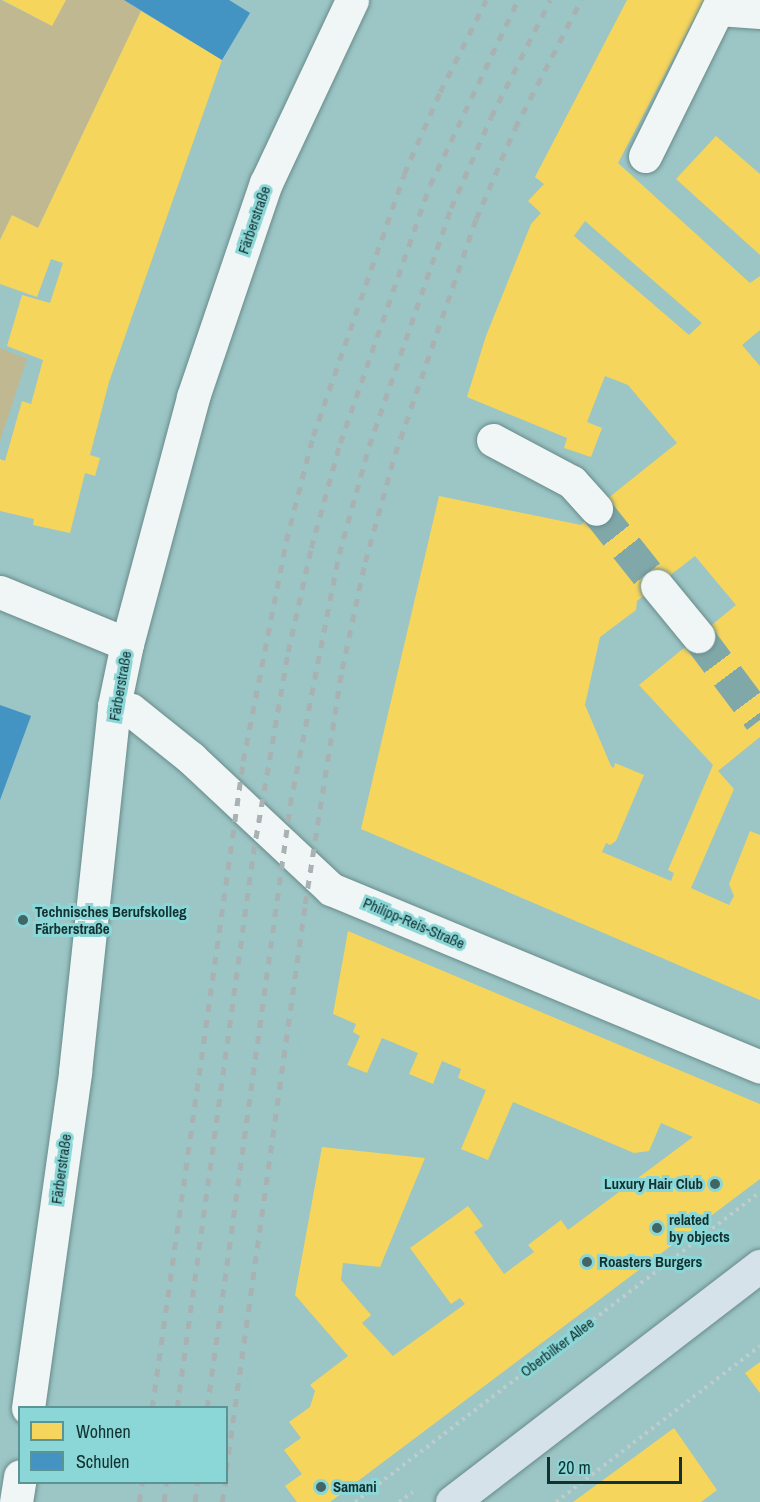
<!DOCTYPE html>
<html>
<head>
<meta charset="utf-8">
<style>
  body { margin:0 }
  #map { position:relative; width:760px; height:1502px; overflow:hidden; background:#9cc5c5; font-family:"Archivo Narrow",sans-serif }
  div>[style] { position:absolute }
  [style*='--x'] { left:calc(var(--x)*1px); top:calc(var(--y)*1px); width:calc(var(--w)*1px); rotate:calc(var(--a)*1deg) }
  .green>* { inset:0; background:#c0b891 }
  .homes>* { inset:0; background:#f6d55c }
  .schools>* { inset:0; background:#4393c3 }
  .minor-tunnel>* { height:33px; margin-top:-16.5px; transform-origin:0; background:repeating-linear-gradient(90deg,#80a8a8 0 33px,transparent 0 49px) }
  .path>* { height:4px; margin-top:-2px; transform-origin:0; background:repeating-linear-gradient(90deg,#becccc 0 3px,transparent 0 7.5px) }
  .roads { filter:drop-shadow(0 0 2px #688a8a) drop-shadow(0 0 2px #688a8a) }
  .minor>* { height:33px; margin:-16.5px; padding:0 16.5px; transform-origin:16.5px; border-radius:16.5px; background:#f0f6f6 }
  .major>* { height:33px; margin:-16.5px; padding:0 16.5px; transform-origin:16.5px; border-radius:16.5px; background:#d6e2ea }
  .rail>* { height:4.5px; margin-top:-2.25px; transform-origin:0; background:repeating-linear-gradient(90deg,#a9b2b2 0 8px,transparent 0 16px) }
  .dots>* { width:16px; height:16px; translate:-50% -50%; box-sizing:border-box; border:3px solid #8bd6d6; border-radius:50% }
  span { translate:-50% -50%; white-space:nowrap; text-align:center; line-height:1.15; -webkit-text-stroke:6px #8bd6d6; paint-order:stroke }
  .street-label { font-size:15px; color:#123232 }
  .poi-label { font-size:15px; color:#123232; font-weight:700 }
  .left { translate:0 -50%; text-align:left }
  .right { translate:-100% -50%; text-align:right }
  .legend { position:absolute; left:18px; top:1406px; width:210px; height:78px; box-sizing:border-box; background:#8bd6d6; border:2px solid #5b9494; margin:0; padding:8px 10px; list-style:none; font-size:18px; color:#123232 }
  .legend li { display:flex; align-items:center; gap:12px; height:30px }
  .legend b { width:30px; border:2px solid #5b9494 }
  .scale { position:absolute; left:547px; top:1457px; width:135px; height:27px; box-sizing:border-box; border:3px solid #123232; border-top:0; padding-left:8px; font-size:18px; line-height:21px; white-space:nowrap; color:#123232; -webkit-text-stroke:4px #8bd6d6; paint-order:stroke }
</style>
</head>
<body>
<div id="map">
  <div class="green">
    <div style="clip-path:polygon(0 0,52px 26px,66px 0,124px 0,141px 11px,38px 228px,12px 215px,0 240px)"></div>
    <div style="clip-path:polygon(0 348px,27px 359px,0 441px)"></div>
  </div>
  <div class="homes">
    <div style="clip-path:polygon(2px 0,66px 0,52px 26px)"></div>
    <div style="clip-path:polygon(evenodd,627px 0,704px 0,618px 163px,750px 283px,760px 276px,760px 330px,742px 345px,760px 366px,760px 737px,718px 771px,734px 789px,691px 888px,729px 905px,734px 896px,729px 884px,750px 831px,760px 835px,760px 1000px,361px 829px,439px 496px,581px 525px,607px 499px,677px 443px,628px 385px,605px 376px,587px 422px,602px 428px,591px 457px,564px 448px,567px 438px,467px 397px,486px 336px,531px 224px,541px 213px,528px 201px,544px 184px,535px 177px,627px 0,585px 221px,702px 323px,689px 335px,574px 236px,585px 221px,627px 0,695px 556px,736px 605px,639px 685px,713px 765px,668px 870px,674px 873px,671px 881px,602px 852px,606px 843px,610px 845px,616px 841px,644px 775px,615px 763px,614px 768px,611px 766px,585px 705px,600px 637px,636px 610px,637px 601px,695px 556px)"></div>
    <div style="clip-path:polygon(141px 11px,222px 60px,109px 382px,90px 455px,100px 458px,95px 476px,85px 473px,70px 533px,33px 525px,34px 519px,0 511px,0 459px,5px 461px,22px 401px,31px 404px,43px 360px,7px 346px,22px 295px,50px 303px,63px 263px,51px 259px,37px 297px,0 284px,0 240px,12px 215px,38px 228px)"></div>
    <div style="clip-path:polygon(716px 136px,760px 174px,760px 255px,676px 179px)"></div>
    <div style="clip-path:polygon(348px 931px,760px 1104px,760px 1179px,330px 1502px,297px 1502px,285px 1486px,302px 1474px,284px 1450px,301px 1438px,289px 1422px,310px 1407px,315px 1391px,310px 1385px,348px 1356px,295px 1295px,322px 1147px,425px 1158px,380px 1267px,343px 1263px,341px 1280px,371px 1315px,362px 1323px,393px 1356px,465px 1304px,460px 1298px,451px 1304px,410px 1248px,468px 1206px,483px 1226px,474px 1232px,504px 1274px,534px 1252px,528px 1245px,561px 1220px,568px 1230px,693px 1137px,661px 1123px,649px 1151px,634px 1153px,513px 1102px,488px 1160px,461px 1149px,486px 1090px,458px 1078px,461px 1069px,442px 1061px,433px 1084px,409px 1074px,418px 1053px,382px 1038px,367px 1073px,347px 1065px,360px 1036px,353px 1032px,356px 1024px,333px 1014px)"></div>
    <div style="clip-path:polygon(760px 1362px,760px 1393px,745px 1373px)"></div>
    <div style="clip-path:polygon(674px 1428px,717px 1490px,701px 1502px,573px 1502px)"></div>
  </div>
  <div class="schools">
    <div style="clip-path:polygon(124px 0,229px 0,250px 13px,222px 60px)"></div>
    <div style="clip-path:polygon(0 705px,31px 716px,0 800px)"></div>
  </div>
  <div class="minor-tunnel">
    <div style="--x:596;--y:509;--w:98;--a:51.6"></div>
    <div style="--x:698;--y:636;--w:104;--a:53.2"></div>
  </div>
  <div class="path">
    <div style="--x:355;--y:1502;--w:510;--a:-37.43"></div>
    <div style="--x:399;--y:1502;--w:17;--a:-36"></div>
    <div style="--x:556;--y:1502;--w:257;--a:-37.4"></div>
  </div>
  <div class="roads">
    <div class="minor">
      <div style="--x:718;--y:9;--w:42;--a:4.1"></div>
      <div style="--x:645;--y:156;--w:174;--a:-63.7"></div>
      <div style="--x:493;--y:440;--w:89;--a:28"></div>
      <div style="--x:572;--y:482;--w:36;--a:48"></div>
      <div style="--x:657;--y:586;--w:65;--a:50.6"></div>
      <div style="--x:0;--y:592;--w:137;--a:22.3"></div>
      <div style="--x:114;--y:706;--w:17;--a:13"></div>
      <div style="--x:131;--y:710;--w:77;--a:38.7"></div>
      <div style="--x:191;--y:758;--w:192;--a:43.1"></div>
      <div style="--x:331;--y:889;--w:464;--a:22.5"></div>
      <div style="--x:28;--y:1408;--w:339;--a:-82"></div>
      <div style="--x:75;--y:1072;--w:368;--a:-83.9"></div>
      <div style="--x:114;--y:706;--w:63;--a:-78.2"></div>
      <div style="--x:127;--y:644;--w:256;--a:-75"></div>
      <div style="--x:193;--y:397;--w:226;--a:-71.2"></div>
      <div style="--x:266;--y:183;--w:202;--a:-64.8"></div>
      <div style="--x:16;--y:1502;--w:26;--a:-81"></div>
    </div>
    <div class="major">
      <div style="--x:452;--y:1502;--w:388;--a:-37.5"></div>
    </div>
  </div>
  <div class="rail">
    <div style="--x:152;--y:1408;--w:653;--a:-81.99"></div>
    <div style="--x:243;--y:761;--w:224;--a:-78.9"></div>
    <div style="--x:286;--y:541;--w:108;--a:-75.6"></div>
    <div style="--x:313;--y:436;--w:277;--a:-70.8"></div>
    <div style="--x:404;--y:174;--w:90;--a:-66.3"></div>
    <div style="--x:440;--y:92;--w:103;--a:-63.4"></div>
    <div style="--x:177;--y:1408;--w:559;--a:-82.19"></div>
    <div style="--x:253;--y:854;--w:205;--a:-80.2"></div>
    <div style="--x:288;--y:652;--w:107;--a:-77.5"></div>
    <div style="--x:311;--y:548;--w:109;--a:-74.6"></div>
    <div style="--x:340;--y:443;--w:273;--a:-70.8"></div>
    <div style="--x:430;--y:185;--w:205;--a:-64.6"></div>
    <div style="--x:207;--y:1408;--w:609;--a:-82.16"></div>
    <div style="--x:290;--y:805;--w:256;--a:-79"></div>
    <div style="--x:339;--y:554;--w:112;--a:-74.5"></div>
    <div style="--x:369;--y:446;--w:252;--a:-71"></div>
    <div style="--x:451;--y:208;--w:99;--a:-66.3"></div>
    <div style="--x:491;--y:117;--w:131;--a:-63.2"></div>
    <div style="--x:226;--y:1470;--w:571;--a:-82.05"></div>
    <div style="--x:305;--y:904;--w:238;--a:-81.1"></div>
    <div style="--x:342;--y:669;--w:109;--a:-77.9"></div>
    <div style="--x:365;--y:562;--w:112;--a:-74.5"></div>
    <div style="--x:395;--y:454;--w:249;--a:-71"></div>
    <div style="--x:476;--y:219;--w:99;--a:-66.8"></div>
    <div style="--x:515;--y:128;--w:144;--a:-62.7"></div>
    <div style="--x:139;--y:1502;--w:20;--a:-81"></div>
    <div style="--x:164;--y:1502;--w:20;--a:-84"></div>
    <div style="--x:195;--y:1502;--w:20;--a:-84"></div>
    <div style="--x:222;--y:1502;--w:20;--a:-81"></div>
  </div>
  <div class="dots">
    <div style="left:23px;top:920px;background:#426565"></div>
    <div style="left:715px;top:1184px;background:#426565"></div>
    <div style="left:657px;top:1228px;background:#426565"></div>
    <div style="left:587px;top:1262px;background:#426565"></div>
    <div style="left:321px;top:1487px;background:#426565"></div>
  </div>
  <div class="street-label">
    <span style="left:254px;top:220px;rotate:-71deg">Färberstraße</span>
    <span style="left:120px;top:686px;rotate:-80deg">Färberstraße</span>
    <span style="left:414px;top:923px;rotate:23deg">Philipp-Reis-Straße</span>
    <span style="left:61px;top:1169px;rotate:-82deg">Färberstraße</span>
    <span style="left:557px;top:1347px;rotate:-37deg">Oberbilker Allee</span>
  </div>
  <div class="poi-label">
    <span class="left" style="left:35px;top:920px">Technisches Berufskolleg<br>Färberstraße</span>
    <span class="right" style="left:703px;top:1184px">Luxury Hair Club</span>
    <span class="left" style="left:669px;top:1228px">related<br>by objects</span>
    <span class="left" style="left:599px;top:1262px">Roasters Burgers</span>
    <span class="left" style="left:333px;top:1487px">Samani</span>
  </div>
  <ul class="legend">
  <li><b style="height:16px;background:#f6d55c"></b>Wohnen</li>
  <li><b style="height:16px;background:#4393c3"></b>Schulen</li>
  </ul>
  <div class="scale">20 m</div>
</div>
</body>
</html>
